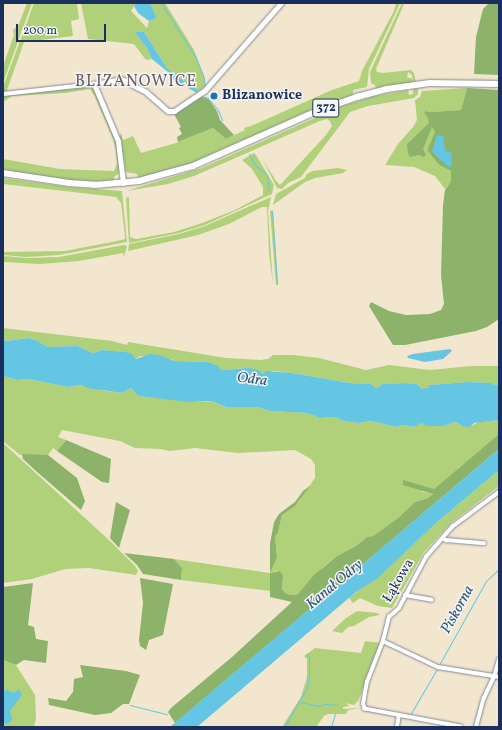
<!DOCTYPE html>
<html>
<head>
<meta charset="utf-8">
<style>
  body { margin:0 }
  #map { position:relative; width:502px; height:730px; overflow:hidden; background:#f2e6cf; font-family:Vollkorn,serif }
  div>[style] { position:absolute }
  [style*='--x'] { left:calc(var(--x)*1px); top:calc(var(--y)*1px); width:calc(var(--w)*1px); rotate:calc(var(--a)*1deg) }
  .green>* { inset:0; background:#b0d179 }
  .forest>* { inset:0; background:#8cb369 }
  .water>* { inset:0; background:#65c6e4 }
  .stream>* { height:1px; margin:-0.5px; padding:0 0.5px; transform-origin:0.5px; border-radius:0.5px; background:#65c6e4 }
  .roads { filter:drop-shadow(0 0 1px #868a96) drop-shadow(0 0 1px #868a96) }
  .street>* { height:3.5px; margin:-1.75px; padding:0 1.75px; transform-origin:1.75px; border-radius:1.75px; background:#fff }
  .secondary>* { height:5px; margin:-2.5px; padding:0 2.5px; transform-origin:2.5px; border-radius:2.5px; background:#fff }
  .primary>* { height:5.5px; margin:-2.75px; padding:0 2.75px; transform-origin:2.75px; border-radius:2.75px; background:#fff }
  .dots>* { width:11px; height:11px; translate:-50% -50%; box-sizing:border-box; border:2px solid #f6f6f2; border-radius:50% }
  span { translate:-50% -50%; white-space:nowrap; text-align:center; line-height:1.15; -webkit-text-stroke:3px #f6f6f2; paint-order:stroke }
  .shield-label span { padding:1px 3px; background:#f6f6f2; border:1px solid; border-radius:3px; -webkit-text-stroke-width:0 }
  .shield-label { font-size:13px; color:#1b2f5e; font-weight:700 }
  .poi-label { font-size:14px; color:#1b2f5e; font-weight:700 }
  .left { translate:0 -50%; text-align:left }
  .street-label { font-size:14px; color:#1b2f5e }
  .water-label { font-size:15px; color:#2e5580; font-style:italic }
  .quarter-label { font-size:16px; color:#645968; letter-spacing:1px }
  .frame { position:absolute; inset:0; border:4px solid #1b2f5e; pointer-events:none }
  .scale { position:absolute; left:16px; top:24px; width:90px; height:18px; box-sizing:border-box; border:2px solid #1b2f5e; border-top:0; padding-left:5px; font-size:12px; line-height:14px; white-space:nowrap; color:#1b2f5e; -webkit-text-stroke:3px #f6f6f2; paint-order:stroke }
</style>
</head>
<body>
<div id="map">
  <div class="green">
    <div style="clip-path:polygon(27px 3px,32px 3px,3px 83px,3px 66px,14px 35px,13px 30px,19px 24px)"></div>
    <div style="clip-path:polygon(34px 3px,77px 3px,79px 19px,71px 21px,73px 36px,24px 42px,6px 93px,3px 93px,3px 87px)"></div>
    <div style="clip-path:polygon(81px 3px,136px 3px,131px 11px,147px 28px,149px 21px,153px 20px,156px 16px,150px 3px,165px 3px,194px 50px,205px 79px,205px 86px,198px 92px,195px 87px,185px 82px,167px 68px,144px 32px,136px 32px,147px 48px,152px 59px,146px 60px,134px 44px,88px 39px)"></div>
    <div style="clip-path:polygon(396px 3px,400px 3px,397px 10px,369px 69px,367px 87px,353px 90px,353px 95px,306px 112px,184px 167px,134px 180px,138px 177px,137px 174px,126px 172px,119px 138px,121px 133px,123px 140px,133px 136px,141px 153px,176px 143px,213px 128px,226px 139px,245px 130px,244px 128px,251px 126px,332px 90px,359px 81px,362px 71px,394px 11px)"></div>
    <div style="clip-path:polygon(402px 3px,404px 3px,401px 11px,376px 69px,377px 72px,383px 73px,411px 70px,414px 73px,416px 82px,413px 83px,412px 75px,408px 72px,407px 78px,412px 78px,412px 83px,376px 89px,375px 85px,371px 83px,370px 72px)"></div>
    <div style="clip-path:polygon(91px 86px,94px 90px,117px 144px,119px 173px,114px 177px,114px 181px,75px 181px,3px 172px,3px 159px,60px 169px,114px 171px,117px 164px,116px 151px,113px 139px,95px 97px,90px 89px,65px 93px,12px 96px,3px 102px,3px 96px)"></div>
    <div style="clip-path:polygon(418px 88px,418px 94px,414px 98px,368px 106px,350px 112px,301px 177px,288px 183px,282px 189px,277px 188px,262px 158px,276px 181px,280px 185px,326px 135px,332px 126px,330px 121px,327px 119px,320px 121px,194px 176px,168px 184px,126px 191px,202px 168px,342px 106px,375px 96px,408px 90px,409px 95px,413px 94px,413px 89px)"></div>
    <div style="clip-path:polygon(467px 88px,461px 110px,431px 112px,426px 111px,435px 132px,427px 150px,439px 165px,451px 171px,451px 181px,445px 189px,435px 176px,414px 167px,385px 165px,398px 144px,413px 127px,417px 120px,415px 100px,420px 97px,422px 91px)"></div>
    <div style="clip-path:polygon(254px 153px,256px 155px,274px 185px,272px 194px,205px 225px,179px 233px,129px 243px,126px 198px,129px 197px,130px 237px,136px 239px,174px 232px,202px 223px,235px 210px,263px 195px,263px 187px,252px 169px,242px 160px)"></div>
    <div style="clip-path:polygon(338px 168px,347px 170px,343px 173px,315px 178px,305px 182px,273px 205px,276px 194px,305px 178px,307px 173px,308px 174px,312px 171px)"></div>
    <div style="clip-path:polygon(3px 178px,69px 187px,122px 191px,127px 242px,59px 255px,27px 257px,3px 255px,3px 252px,65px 251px,117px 241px,125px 239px,125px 236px,121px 203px,116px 197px,3px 184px)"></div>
    <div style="clip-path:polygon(271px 197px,268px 211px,273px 285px,269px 253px,267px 207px,262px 207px,229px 224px,198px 235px,128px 251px,129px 244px,179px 234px,205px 226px)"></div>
    <div style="clip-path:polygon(273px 210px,278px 285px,276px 285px,270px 211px)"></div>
    <div style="clip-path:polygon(124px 245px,127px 246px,124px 257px,123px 253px,79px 261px,40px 264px,3px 262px,3px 256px,27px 258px,59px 257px)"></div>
    <div style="clip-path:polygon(3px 328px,112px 341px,127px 345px,128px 342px,226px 358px,261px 360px,268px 359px,273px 355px,293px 355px,319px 358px,366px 370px,389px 365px,430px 370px,471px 366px,499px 366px,499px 384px,495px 385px,491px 383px,468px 382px,429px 385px,429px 387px,422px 389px,417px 384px,405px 383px,382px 384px,379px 387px,376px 388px,370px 384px,350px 383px,292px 373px,273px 371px,263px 374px,248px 368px,221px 370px,208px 362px,175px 361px,171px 359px,140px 356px,136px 359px,131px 353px,102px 350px,93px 353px,77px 346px,48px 347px,38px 341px,29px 338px,6px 341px,3px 338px)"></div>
    <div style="clip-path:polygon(3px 376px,17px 380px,28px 379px,68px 387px,82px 385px,105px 391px,122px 393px,131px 388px,138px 396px,205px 402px,212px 401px,226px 407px,257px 407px,271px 411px,307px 413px,320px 418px,334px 417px,344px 421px,358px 423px,371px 421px,396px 427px,402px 425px,414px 427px,422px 423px,443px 426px,456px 422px,462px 426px,471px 426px,479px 422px,499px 420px,499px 434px,434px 489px,420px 491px,433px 494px,428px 498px,415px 502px,398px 518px,373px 536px,367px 537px,356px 546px,337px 556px,323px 567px,298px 594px,294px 595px,287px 594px,282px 590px,283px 576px,277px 571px,270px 573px,270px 591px,181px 580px,182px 568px,174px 559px,270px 573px,277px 558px,275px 536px,278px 533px,282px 515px,297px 504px,315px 478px,315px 465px,311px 459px,295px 450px,238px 453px,195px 448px,170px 451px,160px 449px,135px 448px,120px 441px,62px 430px,58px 437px,66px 440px,57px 451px,53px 448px,48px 455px,20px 455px,3px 441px)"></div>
    <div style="clip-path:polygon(3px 443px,110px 541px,135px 566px,138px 571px,136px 575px,89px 568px,65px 569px,32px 579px,3px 583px)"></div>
    <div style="clip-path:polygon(499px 470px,499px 486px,451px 523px,424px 552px,392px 608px,378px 606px,360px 598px,353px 603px,349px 598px,372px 580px,378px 577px,436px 523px)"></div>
    <div style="clip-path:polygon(357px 611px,377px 613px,380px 615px,369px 617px,354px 626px,348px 627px,342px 633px,332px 631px,346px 618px)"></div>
    <div style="clip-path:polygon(365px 641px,381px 643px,358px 701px,354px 705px,345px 703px,350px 706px,343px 707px,343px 709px,361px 708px,348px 710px,346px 714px,328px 714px,324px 716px,316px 727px,282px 727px,301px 697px,307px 677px,307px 659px,304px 656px,315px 648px,361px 653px)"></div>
    <div style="clip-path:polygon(3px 660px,16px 665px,35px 695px,36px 719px,34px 727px,3px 727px)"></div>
  </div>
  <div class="forest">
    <div style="clip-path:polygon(489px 3px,499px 3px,499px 75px,474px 74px,476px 37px,483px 9px)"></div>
    <div style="clip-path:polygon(467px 88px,499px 90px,499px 319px,487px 327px,476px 331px,405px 345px,393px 345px,369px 306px,371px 302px,389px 311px,406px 315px,430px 314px,441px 310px,444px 304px,441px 275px,443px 205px,445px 190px,451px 181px,451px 171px,439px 165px,427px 150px,435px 132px,432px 127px,423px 149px,426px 155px,424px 157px,419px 155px,410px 157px,408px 153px,407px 144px,429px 123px,428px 118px,424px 113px,426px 111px,431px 112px,461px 110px)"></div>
    <div style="clip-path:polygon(199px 97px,208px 98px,217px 111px,220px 120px,234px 135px,226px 139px,213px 128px,178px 142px,177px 137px,182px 134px,179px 128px,181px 127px,174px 114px)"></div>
    <div style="clip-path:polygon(499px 434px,499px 449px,175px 723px,168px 712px,171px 708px,232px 657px,292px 602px,270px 597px,270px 544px,274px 522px,279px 514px,295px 502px,303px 491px,311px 485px,295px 506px,282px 515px,278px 533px,275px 536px,277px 558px,270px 573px,280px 571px,283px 576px,282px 590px,287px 594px,294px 595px,298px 594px,314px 575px,337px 556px,356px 546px,367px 537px,373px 536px,398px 518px,415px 502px,428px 498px,433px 494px,403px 485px,403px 480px,434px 489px)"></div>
    <div style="clip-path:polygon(66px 440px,111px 459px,109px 483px,102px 482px,57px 451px)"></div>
    <div style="clip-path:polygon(22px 454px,48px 455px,77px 478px,85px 501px,81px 510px,36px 471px,23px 459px)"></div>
    <div style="clip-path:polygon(116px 502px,130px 510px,119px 548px,110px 538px)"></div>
    <div style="clip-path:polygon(124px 553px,174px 559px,182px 568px,181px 580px,143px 574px,137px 565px)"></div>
    <div style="clip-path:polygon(140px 578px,173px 584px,163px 635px,149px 640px,146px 650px,140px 646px,139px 640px,143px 603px)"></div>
    <div style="clip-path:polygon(33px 583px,28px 625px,34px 627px,36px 639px,48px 641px,46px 663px,24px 660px,16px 665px,3px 660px,3px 587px)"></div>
    <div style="clip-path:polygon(80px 665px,126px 671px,140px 675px,129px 704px,123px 704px,111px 713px,95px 715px,49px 705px,48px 698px,66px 701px,73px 692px,74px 679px,83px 677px)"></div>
  </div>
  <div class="water">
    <div style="clip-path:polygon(136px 3px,150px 3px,156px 16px,155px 19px,149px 21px,138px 13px,134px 6px)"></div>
    <div style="clip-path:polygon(135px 32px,144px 32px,167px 68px,185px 82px,195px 87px,198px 92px,197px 93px,172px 79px,168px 72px,152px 59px,147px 48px)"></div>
    <div style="clip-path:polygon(437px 135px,443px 136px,445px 150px,447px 152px,450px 151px,451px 153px,452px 161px,451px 166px,449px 167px,432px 152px)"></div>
    <div style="clip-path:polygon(3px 338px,6px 341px,29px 338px,38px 341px,48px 347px,77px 346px,93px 353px,102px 350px,125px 352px,131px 353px,136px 359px,150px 354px,159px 355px,175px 361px,208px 362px,218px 366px,221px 370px,248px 368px,258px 370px,263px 374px,266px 371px,292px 373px,350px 383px,371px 384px,376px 388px,379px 387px,382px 384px,405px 383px,417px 384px,422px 389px,429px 387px,429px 385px,468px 382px,491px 383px,495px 385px,499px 384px,499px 420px,474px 423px,470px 427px,462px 426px,456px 422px,443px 426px,426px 426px,422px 423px,414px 427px,402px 425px,396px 427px,371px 421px,358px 423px,344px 421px,334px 417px,320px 418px,307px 413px,271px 411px,257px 407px,226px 407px,212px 401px,190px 402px,138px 396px,131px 388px,122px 393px,87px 388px,82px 385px,68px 387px,28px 379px,17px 380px,3px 376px)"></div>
    <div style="clip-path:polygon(450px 349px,452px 351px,443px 359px,425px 362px,408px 358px,407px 356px,413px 354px)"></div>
    <div style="clip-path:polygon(499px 449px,499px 470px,436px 523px,378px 578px,356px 592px,197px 727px,170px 727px)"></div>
    <div style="clip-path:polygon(6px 689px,14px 693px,19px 689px,22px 695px,10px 711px,12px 720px,7px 724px,3px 722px,3px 695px)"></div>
  </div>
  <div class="stream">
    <div style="--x:161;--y:3;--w:63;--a:57.3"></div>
    <div style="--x:195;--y:56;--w:21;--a:67"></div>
    <div style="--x:203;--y:75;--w:11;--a:80"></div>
    <div style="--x:205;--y:86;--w:4;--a:124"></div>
    <div style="--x:201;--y:96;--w:7;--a:16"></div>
    <div style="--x:208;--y:98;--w:16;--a:50"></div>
    <div style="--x:218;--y:110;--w:11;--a:68"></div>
    <div style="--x:249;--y:154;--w:14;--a:60"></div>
    <div style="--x:256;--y:166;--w:14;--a:39"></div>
    <div style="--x:267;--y:175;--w:15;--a:82"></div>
    <div style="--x:272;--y:212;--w:72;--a:86"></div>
    <div style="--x:439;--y:665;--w:96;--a:-60.8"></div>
    <div style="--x:486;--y:581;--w:18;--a:-43"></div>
    <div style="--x:301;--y:702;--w:17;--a:13"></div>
    <div style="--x:318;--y:706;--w:7;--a:-16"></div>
    <div style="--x:325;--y:704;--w:12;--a:5"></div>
    <div style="--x:130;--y:705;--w:38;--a:14"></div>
    <div style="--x:410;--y:715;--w:53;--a:-59.6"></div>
    <div style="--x:284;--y:727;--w:45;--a:-59.5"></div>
    <div style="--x:307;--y:688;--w:15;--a:-82"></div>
    <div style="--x:309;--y:673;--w:16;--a:-90"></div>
    <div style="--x:309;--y:657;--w:4;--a:-124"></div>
    <div style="--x:331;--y:727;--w:14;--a:-73"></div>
  </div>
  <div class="roads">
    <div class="street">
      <div style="--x:3;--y:94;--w:92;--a:-6.3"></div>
      <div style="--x:443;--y:538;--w:4;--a:34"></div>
      <div style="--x:446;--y:540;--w:38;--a:5"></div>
      <div style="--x:405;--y:595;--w:27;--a:10"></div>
      <div style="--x:383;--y:641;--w:61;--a:25.3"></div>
      <div style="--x:438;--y:667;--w:62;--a:9.3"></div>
      <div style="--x:397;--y:727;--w:12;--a:-81"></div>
      <div style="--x:461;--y:727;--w:98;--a:-169.4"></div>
      <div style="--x:365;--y:709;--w:5;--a:-112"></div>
      <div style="--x:363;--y:704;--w:22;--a:-80"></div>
      <div style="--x:367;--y:682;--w:44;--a:-68.7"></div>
      <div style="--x:383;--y:641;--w:25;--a:-76"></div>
      <div style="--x:389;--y:617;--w:13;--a:-42"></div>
      <div style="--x:399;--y:608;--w:58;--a:-62.1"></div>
      <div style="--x:426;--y:557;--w:40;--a:-49"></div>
      <div style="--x:452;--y:527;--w:59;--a:-36.7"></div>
      <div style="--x:476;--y:727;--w:30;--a:-75"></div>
      <div style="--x:484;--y:698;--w:23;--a:-65"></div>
      <div style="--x:494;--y:677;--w:18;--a:-74"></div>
    </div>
    <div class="secondary">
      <div style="--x:123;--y:183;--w:42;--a:-96.8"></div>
      <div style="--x:118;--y:141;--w:62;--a:-112.8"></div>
      <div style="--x:94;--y:84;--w:27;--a:-10"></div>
      <div style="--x:121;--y:79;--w:28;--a:27"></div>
      <div style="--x:146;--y:92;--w:29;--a:41"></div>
      <div style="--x:168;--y:111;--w:6;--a:0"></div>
      <div style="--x:174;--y:111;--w:37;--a:-34"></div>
      <div style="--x:205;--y:90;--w:116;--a:-48.9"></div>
    </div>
    <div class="primary">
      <div style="--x:3;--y:173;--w:67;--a:8.6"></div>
      <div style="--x:69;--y:183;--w:26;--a:4"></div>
      <div style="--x:95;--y:185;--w:44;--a:-5.2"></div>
      <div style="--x:139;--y:181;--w:56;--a:-15.5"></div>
      <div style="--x:193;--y:166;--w:133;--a:-23.9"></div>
      <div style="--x:315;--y:112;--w:45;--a:-19.7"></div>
      <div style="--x:357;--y:97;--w:31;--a:-15"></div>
      <div style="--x:387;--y:89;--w:43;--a:-7.9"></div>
      <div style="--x:430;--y:83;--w:69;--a:0.8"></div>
    </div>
  </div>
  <div class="dots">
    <div style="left:214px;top:96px;background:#1f6fb2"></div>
  </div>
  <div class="shield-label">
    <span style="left:326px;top:108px">372</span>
  </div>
  <div class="poi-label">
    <span class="left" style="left:222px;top:96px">Blizanowice</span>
  </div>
  <div class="street-label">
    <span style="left:399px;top:581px;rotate:-60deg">Łąkowa</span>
  </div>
  <div class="water-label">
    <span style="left:252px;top:380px;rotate:7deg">Odra</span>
    <span style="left:335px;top:585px;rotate:-40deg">Kanał Odry</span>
    <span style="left:458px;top:610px;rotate:-61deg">Piskorna</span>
  </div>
  <div class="quarter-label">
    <span style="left:136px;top:82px">BLIZANOWICE</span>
  </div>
  <div class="frame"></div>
  <div class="scale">200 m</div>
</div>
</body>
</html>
